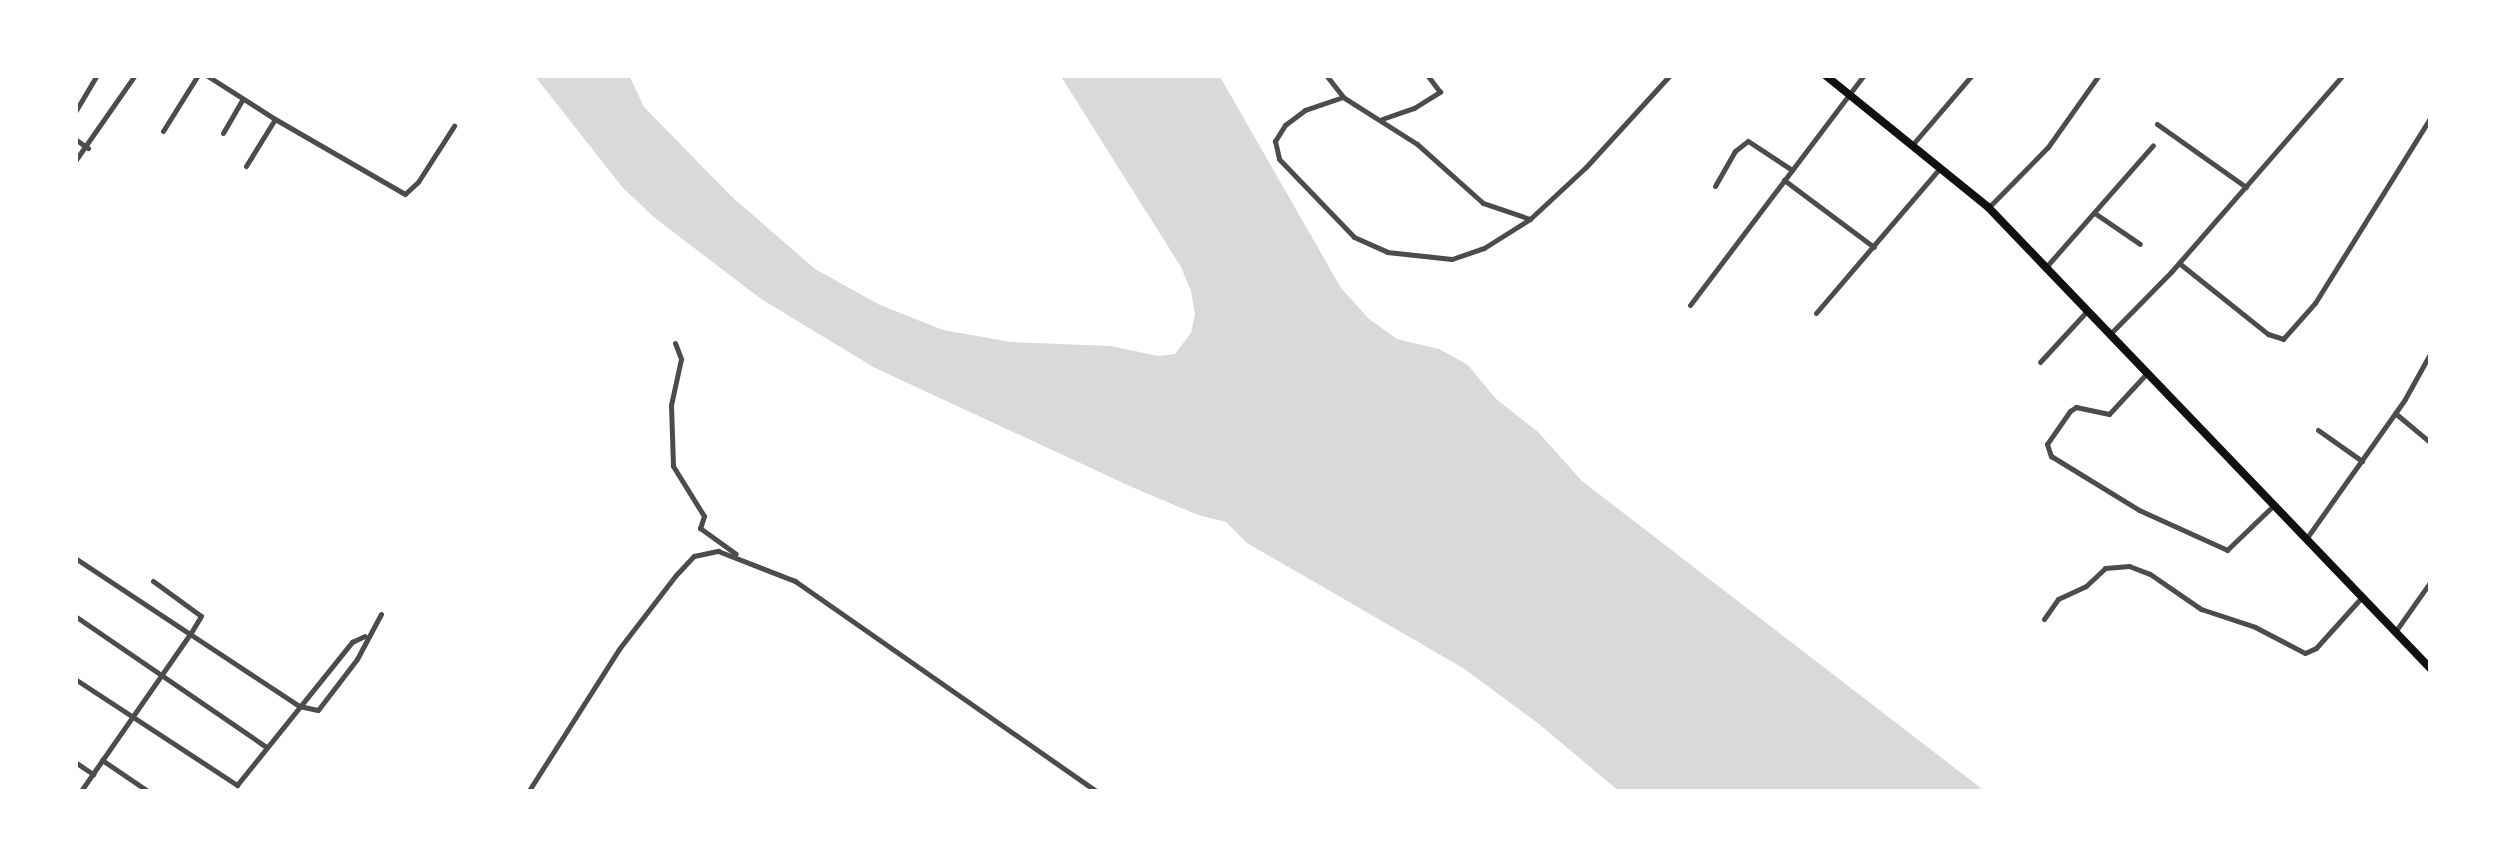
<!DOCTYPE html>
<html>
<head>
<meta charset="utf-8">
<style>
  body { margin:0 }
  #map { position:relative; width:2506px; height:867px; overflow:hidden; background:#fff; font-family:Raleway,sans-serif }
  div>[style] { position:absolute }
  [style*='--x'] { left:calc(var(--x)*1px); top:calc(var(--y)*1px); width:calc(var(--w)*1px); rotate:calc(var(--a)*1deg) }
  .water>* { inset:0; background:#d9d9d9 }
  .minor>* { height:5px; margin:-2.5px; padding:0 2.5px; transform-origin:2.5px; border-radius:2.5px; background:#4c4c4c }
  .secondary>* { height:8px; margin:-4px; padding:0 4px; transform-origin:4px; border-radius:4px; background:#111 }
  span { translate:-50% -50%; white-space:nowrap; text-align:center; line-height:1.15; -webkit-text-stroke:10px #fff; paint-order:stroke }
  .frame { position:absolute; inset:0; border:78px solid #fff; pointer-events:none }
</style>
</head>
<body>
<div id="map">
  <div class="water">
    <div style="clip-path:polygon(534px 75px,629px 75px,644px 107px,731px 196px,815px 269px,880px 305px,943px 330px,1011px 342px,1111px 346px,1158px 356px,1175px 354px,1191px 333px,1195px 314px,1191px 291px,1181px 267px,1060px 75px,1219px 75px,1341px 288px,1368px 318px,1397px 339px,1439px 349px,1468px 365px,1495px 398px,1538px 432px,1582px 481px,1986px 792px,1620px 792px,1539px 724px,1463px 668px,1247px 543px,1226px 522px,1198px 515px,1134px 488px,875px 368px,761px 299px,655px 218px,623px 188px)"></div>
  </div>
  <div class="minor">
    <div style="--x:206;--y:75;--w:82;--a:32.5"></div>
    <div style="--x:1326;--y:75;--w:28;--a:52"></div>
    <div style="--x:75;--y:112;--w:43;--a:-59.3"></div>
    <div style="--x:1382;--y:119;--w:34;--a:-19"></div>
    <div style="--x:1414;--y:108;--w:31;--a:-32"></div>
    <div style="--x:1440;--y:92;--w:21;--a:-127"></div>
    <div style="--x:2157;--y:124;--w:109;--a:35.3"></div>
    <div style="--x:163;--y:131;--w:66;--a:-58"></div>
    <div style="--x:223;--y:133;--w:39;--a:-60"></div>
    <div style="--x:75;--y:139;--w:16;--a:35"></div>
    <div style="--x:1913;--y:144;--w:91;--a:-49.5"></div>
    <div style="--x:75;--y:161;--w:105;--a:-55.1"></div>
    <div style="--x:246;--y:166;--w:55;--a:-58.3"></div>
    <div style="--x:275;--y:119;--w:150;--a:30"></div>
    <div style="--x:405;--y:194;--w:18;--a:-43"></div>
    <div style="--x:418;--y:182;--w:67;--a:-57.3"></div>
    <div style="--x:1784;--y:180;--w:112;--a:36.7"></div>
    <div style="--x:1715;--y:186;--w:40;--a:-60.3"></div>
    <div style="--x:1735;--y:151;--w:16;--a:-38"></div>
    <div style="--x:1748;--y:141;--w:53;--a:33.4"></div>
    <div style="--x:1989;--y:207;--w:84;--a:-45.5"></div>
    <div style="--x:2048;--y:147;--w:88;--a:-54.7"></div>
    <div style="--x:2096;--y:214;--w:53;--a:34.3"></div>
    <div style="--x:1530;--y:219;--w:50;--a:-161.2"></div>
    <div style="--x:1483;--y:203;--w:89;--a:-138.2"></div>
    <div style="--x:1417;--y:144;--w:88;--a:-147.6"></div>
    <div style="--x:1343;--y:97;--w:40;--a:161.1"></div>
    <div style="--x:1305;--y:110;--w:25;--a:143"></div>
    <div style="--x:1285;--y:125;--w:19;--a:122"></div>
    <div style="--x:1275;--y:141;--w:18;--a:77"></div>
    <div style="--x:1279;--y:159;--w:108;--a:46.1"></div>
    <div style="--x:1354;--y:237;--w:36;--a:24"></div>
    <div style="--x:1387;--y:252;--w:65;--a:6.1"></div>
    <div style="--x:1452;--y:259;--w:34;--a:-19"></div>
    <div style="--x:1484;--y:248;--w:54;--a:-32.2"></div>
    <div style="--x:1530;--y:219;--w:76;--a:-42.9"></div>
    <div style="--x:1586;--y:167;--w:125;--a:-47.6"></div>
    <div style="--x:2179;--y:263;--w:114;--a:38.6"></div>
    <div style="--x:2268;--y:334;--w:16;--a:18"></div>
    <div style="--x:2283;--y:339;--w:48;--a:-48.4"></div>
    <div style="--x:2315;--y:303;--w:219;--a:-58.1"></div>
    <div style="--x:2046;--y:267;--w:162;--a:-48.7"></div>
    <div style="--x:1690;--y:305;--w:288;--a:-52.9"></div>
    <div style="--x:1816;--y:313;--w:191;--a:-49.5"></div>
    <div style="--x:2111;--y:333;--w:86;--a:-45.5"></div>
    <div style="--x:2171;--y:272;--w:262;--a:-48.9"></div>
    <div style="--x:675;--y:343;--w:17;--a:69"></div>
    <div style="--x:681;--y:359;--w:47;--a:102.3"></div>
    <div style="--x:671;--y:405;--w:61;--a:88.1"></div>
    <div style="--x:673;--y:466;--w:59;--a:58.2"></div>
    <div style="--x:704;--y:516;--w:13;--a:108"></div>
    <div style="--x:700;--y:528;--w:44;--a:35.8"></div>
    <div style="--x:2040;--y:362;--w:69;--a:-47.3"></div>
    <div style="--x:2147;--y:373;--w:56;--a:132.8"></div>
    <div style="--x:2109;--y:414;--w:34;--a:-168"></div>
    <div style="--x:2076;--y:407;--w:7;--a:146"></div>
    <div style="--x:2070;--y:411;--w:40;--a:124.9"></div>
    <div style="--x:2047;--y:444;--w:13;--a:72"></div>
    <div style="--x:2051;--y:456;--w:103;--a:31.5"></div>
    <div style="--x:2139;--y:510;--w:97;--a:24.4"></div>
    <div style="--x:2227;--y:550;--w:65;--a:-43.8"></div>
    <div style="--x:2395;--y:413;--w:47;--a:39.8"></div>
    <div style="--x:2318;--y:430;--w:54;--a:35.2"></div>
    <div style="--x:2306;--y:539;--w:171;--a:-54.7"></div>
    <div style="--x:2405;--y:399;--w:54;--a:-61"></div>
    <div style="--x:75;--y:558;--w:138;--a:33.5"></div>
    <div style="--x:190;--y:634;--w:193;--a:124.8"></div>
    <div style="--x:153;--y:581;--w:59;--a:36.1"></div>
    <div style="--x:201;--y:616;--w:21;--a:121"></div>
    <div style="--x:190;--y:634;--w:131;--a:33.4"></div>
    <div style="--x:299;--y:706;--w:19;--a:12"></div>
    <div style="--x:318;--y:710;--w:64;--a:-52.6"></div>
    <div style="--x:357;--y:659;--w:51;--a:-61.9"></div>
    <div style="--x:75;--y:616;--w:232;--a:34.4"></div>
    <div style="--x:2044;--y:619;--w:24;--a:-55"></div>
    <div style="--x:2058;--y:599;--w:31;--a:-25"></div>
    <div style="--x:2086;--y:586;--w:26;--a:-43"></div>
    <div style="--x:2105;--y:568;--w:24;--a:-5"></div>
    <div style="--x:2129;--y:566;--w:22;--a:21"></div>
    <div style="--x:2150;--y:574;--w:62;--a:34.5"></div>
    <div style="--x:2201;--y:609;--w:57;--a:18.4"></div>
    <div style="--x:2255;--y:627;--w:56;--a:27.5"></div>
    <div style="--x:2305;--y:653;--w:12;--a:-24"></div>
    <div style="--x:2316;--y:648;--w:69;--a:-48"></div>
    <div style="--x:2395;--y:632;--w:62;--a:-54.8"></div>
    <div style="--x:75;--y:679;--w:194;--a:33.2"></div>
    <div style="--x:237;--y:785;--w:184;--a:-51.2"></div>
    <div style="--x:352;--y:642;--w:14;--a:-25"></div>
    <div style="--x:102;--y:760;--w:57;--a:34.2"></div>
    <div style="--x:75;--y:762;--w:22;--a:34"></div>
    <div style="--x:528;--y:792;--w:169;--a:-57.5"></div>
    <div style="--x:619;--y:649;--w:93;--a:-52.4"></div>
    <div style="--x:676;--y:575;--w:26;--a:-47"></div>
    <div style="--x:694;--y:556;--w:25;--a:-12"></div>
    <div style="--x:718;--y:551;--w:83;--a:21.3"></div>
    <div style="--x:795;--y:581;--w:369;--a:34.9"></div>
  </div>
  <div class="secondary">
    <div style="--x:1825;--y:75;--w:210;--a:39"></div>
    <div style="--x:1988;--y:207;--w:640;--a:46.2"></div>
  </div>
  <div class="frame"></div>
</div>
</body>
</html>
